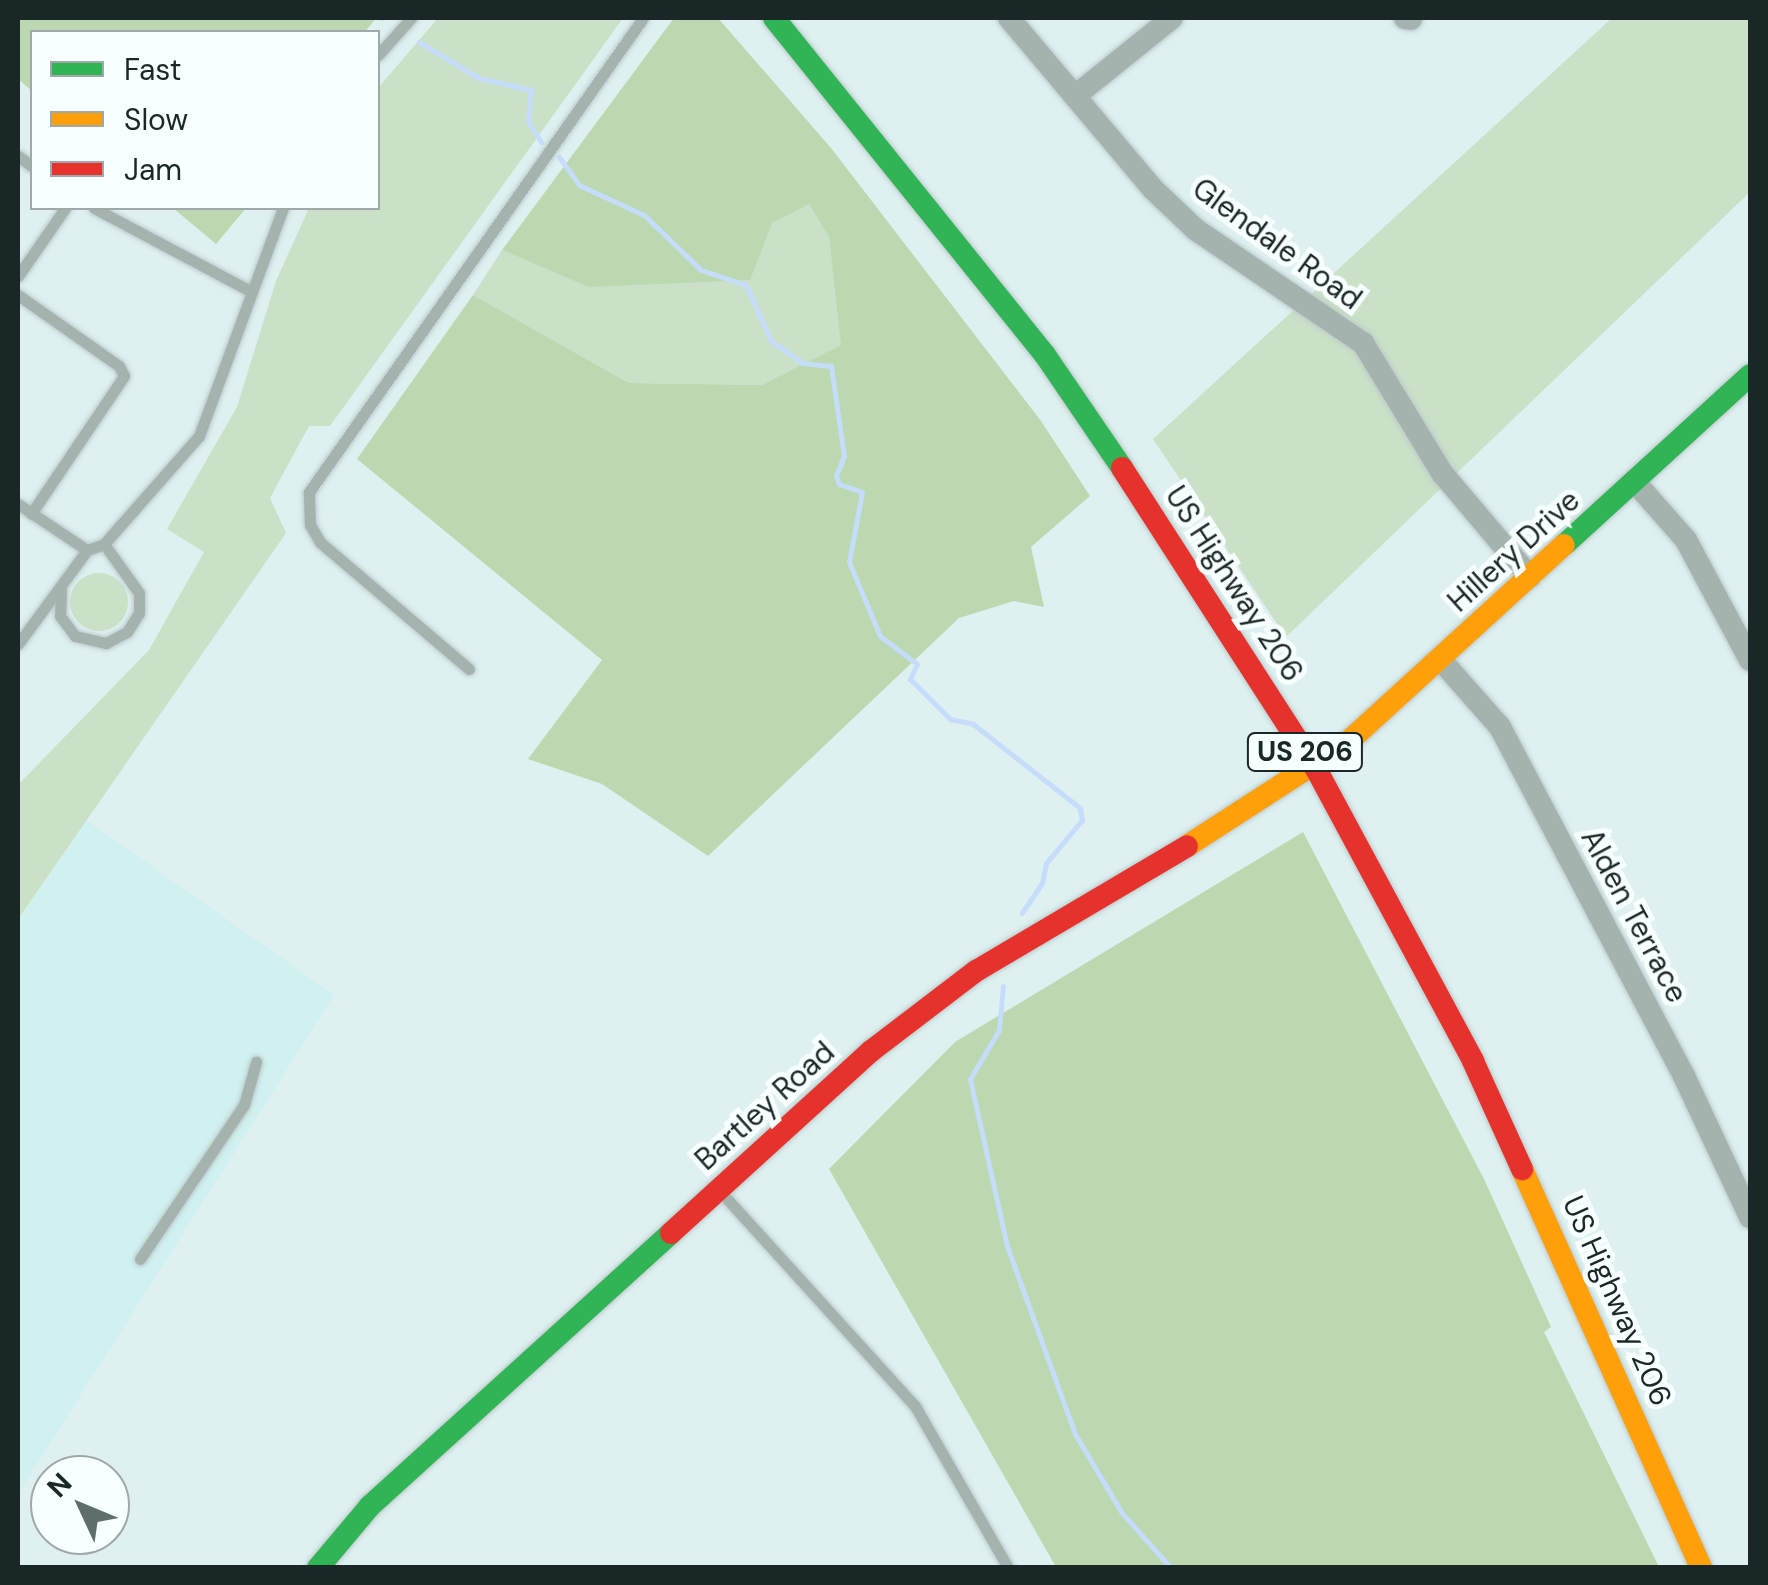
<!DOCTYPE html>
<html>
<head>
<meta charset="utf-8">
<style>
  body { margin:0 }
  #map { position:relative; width:1768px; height:1585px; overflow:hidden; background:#def0f0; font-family:"DM Sans",sans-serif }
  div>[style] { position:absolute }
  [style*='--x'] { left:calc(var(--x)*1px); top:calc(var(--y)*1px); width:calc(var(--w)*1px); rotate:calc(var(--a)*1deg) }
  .built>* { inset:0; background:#d0f1f0 }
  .green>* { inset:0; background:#cae0c7 }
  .round { border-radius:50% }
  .forest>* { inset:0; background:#bbd8b0 }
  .stream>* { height:5px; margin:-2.5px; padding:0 2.5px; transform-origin:2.5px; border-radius:2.5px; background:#c5ddfa }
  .roads { filter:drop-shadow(0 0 2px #bccaca) drop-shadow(0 0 2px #bccaca) }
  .lane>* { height:11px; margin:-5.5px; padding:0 5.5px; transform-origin:5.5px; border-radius:5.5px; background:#a4b3ae }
  .street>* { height:22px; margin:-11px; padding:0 11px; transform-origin:11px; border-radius:11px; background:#a4b3ae }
  .fast>* { height:22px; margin:-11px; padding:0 11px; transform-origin:11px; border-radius:11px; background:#30b455 }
  .slow>* { height:22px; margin:-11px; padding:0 11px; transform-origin:11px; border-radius:11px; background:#ff9f0a }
  .jam>* { height:22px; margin:-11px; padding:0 11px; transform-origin:11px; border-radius:11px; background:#e5322d }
  span { translate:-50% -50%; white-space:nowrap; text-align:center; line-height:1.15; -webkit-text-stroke:10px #f8ffff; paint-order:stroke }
  .shield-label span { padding:2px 8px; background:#f8ffff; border:2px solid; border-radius:8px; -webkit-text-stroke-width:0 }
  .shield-label { font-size:28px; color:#1a2727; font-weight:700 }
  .street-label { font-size:30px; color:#1a2727 }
  .frame { position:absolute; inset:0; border:20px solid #1a2727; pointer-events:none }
  .legend { position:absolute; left:30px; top:30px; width:350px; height:180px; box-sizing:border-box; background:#f8ffff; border:2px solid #9fa9a9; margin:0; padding:12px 18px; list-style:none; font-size:30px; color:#1a2727 }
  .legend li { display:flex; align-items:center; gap:20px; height:50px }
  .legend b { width:50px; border:2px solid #9fa9a9 }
  .north { position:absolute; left:30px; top:1455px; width:100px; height:100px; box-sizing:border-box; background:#f8ffff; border:2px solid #9fa9a9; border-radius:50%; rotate:314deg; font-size:28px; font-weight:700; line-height:40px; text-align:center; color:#1a2727 }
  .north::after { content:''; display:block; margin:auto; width:35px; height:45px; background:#5f6d6d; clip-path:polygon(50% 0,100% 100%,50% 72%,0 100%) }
</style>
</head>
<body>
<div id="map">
  <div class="built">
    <div style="clip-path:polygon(86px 820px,334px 995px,18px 1494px,18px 919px)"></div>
  </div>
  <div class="green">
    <div style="clip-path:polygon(438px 18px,623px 18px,330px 426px,309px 426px,270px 498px,286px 533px,18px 919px,18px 785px,149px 650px,204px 552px,167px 529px,237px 407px,276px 281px,309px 208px,378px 208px,378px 88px)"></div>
    <div style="clip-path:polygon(1612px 18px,1750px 18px,1750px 192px,1286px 637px,1153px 439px)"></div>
    <div style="clip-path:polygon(809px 203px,829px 237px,842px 345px,762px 385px,629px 383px,473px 295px,502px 250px,588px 287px)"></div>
    <div class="round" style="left:70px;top:573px;width:58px;height:58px"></div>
  </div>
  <div class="forest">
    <div style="clip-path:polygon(18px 18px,376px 18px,365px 32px,32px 32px,32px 91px,18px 79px)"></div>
    <div style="clip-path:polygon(674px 18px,718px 18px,831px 148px,1041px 421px,1090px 496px,1031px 547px,1044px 607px,1014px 601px,959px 618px,708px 856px,602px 784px,528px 759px,602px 660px,357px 459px,473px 295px,629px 383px,762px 385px,841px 345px,829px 237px,809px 204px,772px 223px,750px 280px,588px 287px,502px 250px)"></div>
    <div style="clip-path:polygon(173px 208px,246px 208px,216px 244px)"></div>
    <div style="clip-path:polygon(1303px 832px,1484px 1179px,1551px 1327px,1544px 1332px,1659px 1567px,1056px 1567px,829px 1169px,955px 1042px)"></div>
  </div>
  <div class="stream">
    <div style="--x:381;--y:18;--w:1;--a:0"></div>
    <div style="--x:419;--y:42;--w:70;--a:31"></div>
    <div style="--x:479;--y:78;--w:53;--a:13"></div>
    <div style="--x:531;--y:90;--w:31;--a:96"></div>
    <div style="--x:528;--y:121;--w:25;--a:58"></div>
    <div style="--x:559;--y:157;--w:34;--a:54"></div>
    <div style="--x:579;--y:185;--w:72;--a:24.8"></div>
    <div style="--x:644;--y:215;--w:79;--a:44"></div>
    <div style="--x:701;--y:270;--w:47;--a:18.4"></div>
    <div style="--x:746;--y:285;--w:61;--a:65.9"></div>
    <div style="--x:771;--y:341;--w:38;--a:35"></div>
    <div style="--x:802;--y:363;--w:29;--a:6"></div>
    <div style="--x:831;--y:366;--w:91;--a:81.8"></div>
    <div style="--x:844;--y:456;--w:22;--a:112"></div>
    <div style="--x:836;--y:476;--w:9;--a:69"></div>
    <div style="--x:839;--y:484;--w:24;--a:19"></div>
    <div style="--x:862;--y:492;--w:71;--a:100.5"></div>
    <div style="--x:849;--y:562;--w:80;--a:67.3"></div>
    <div style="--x:880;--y:636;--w:46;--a:37.1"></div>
    <div style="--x:917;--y:664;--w:17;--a:115"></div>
    <div style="--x:910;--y:679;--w:57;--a:45"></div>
    <div style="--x:950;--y:719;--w:24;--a:12"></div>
    <div style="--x:973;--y:724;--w:136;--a:38.1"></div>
    <div style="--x:1080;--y:808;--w:12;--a:81"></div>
    <div style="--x:1082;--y:820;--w:56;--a:129.9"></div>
    <div style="--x:1046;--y:863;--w:20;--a:101"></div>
    <div style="--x:1042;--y:883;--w:36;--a:124"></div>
    <div style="--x:1003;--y:986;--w:44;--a:95.2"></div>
    <div style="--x:999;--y:1030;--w:57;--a:120.6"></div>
    <div style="--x:970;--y:1079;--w:171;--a:77.5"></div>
    <div style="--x:1007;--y:1246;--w:200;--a:70.1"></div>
    <div style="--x:1075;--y:1434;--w:92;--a:59.3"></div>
    <div style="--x:1122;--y:1513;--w:74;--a:48.3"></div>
  </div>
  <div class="roads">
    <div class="lane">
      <div style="--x:378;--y:55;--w:50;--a:-48.3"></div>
      <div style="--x:18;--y:156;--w:17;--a:36"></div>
      <div style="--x:94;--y:208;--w:174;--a:28"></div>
      <div style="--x:18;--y:276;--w:83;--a:-55.3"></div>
      <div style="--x:18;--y:295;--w:123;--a:35.1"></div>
      <div style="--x:119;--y:366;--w:11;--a:63"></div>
      <div style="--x:124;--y:376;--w:166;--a:124"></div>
      <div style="--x:18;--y:504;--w:83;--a:33.7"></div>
      <div style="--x:61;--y:590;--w:26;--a:92"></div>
      <div style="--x:60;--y:616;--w:25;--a:53"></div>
      <div style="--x:75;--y:636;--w:32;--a:13"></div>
      <div style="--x:106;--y:643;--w:24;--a:-28"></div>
      <div style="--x:127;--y:632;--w:22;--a:-58"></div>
      <div style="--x:139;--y:613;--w:20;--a:-90"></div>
      <div style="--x:139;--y:593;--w:60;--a:-125.5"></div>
      <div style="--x:18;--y:644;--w:117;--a:-53.7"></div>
      <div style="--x:87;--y:550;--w:18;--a:-19"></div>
      <div style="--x:104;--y:544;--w:144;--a:-48.7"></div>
      <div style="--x:199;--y:436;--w:243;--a:-69.8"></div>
      <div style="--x:469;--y:669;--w:196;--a:-139.6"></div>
      <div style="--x:320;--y:542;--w:20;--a:-120"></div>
      <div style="--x:310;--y:525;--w:33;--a:-92"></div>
      <div style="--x:309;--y:492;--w:580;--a:-54.83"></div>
      <div style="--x:719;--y:1190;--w:292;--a:47.8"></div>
      <div style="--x:915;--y:1406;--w:187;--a:60.1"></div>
      <div style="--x:140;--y:1259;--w:186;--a:-56"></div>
      <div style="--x:244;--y:1105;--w:45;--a:-74.4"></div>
    </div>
    <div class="street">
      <div style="--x:1009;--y:18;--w:224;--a:49.9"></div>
      <div style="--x:1153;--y:189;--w:58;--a:43.6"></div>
      <div style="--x:1195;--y:229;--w:203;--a:34.2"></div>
      <div style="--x:1363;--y:343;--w:152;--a:58.7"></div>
      <div style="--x:1442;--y:473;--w:136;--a:49.8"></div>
      <div style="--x:1405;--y:18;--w:6;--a:9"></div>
      <div style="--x:1075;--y:96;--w:124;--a:-38.8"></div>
      <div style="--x:1634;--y:481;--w:79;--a:48.6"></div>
      <div style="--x:1686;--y:540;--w:136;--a:61.9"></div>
      <div style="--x:1440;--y:659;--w:91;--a:48.6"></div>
      <div style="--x:1500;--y:727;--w:395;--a:62.2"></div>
      <div style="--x:1684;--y:1076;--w:156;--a:64.9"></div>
    </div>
    <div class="fast">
      <div style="--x:774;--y:18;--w:432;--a:51.2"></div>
      <div style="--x:1045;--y:355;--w:137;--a:55.7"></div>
      <div style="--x:1564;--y:545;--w:252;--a:-42.4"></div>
      <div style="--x:318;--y:1568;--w:81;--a:-50"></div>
      <div style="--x:370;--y:1506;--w:406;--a:-42.2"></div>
    </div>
    <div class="slow">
      <div style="--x:1187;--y:846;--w:192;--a:-32.9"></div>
      <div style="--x:1348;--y:742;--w:292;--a:-42.4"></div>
      <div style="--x:1522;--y:1169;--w:437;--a:65.8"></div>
    </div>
    <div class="jam">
      <div style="--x:1122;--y:468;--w:356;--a:57.2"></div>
      <div style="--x:1315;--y:767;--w:334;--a:61.7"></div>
      <div style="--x:1473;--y:1061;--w:119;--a:65.6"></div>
      <div style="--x:671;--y:1233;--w:270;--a:-42.3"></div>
      <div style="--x:871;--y:1051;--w:132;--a:-37.3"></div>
      <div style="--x:976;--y:971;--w:245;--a:-30.6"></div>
    </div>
  </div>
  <div class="shield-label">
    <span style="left:1305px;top:752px">US 206</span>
  </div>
  <div class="street-label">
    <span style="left:1277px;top:244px;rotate:36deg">Glendale Road</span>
    <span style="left:1514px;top:551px;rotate:-42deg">Hillery Drive</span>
    <span style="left:1234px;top:584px;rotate:57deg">US Highway 206</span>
    <span style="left:1634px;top:916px;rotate:62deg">Alden Terrace</span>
    <span style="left:765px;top:1106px;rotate:-42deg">Bartley Road</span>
    <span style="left:1617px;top:1301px;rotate:66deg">US Highway 206</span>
  </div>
  <div class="frame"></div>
  <ul class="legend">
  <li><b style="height:12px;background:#30b455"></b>Fast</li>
  <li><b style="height:12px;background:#ff9f0a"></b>Slow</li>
  <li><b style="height:12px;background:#e5322d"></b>Jam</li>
  </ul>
  <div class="north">N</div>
</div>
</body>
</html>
